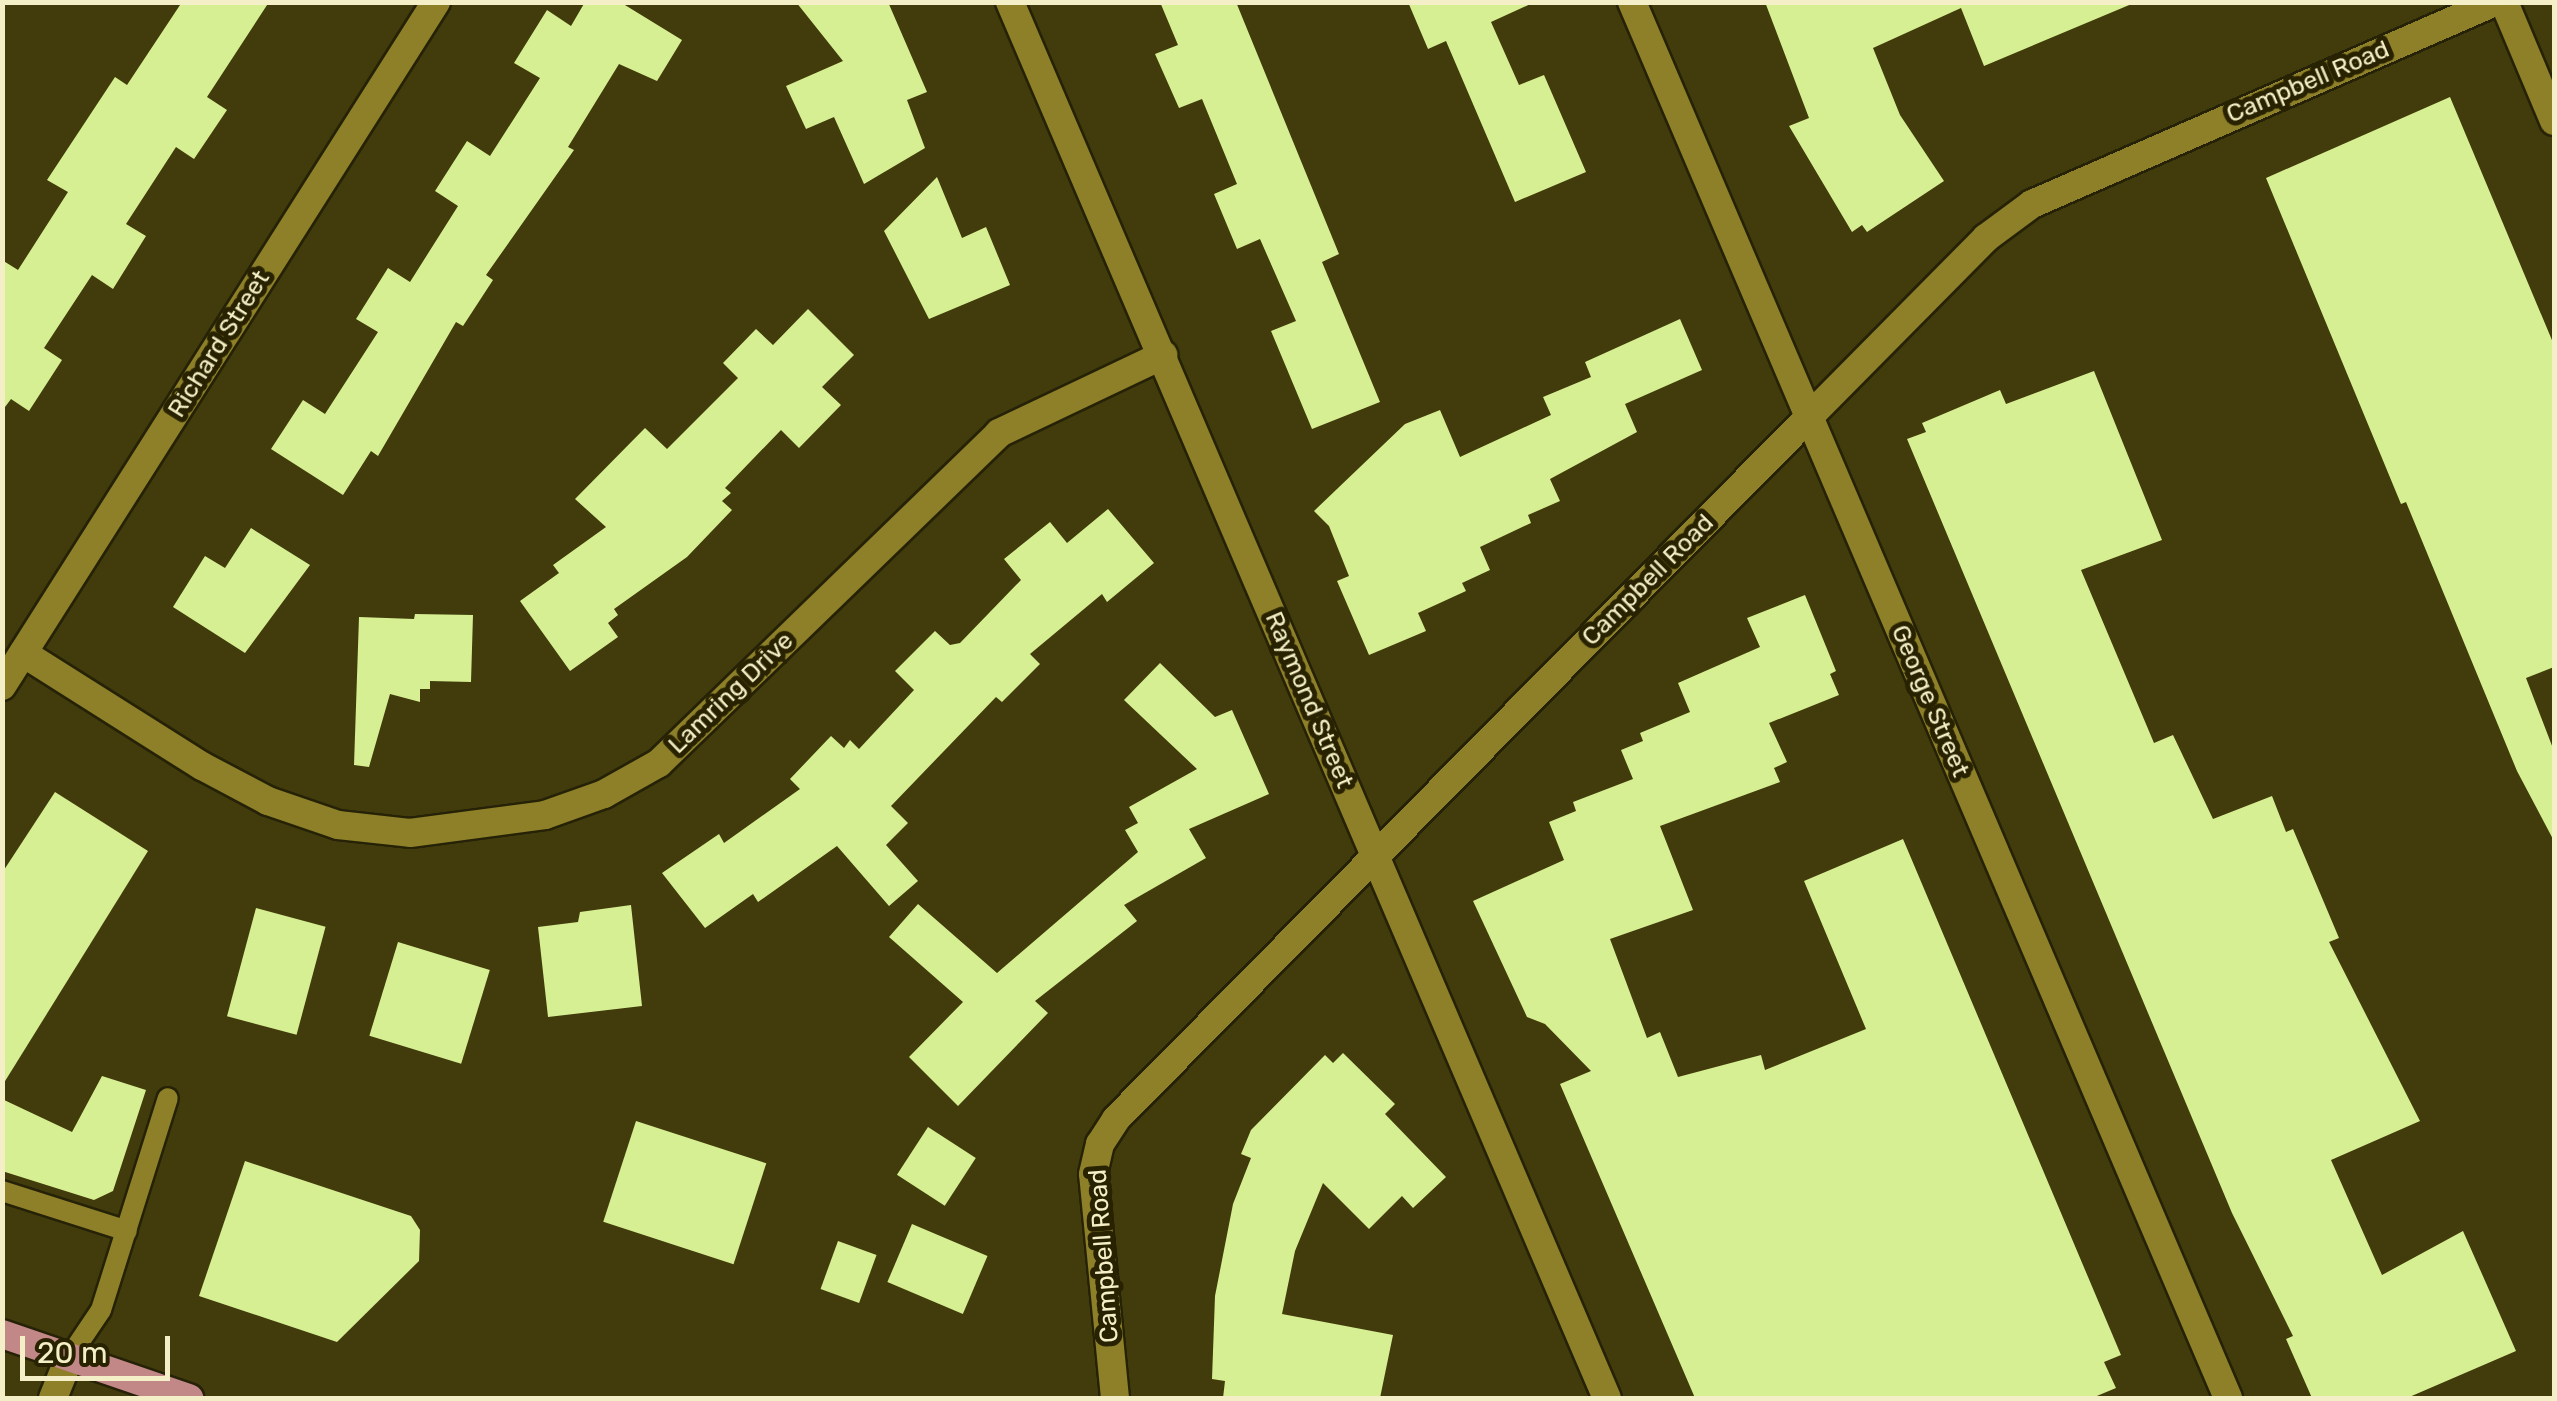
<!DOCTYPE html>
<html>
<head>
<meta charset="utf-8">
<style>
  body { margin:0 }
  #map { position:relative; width:2557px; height:1401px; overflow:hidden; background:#423c0c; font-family:Rubik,sans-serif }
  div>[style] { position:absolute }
  .building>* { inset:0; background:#d7ef93; transform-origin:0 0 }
  .roads { filter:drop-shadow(2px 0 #262207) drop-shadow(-2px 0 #262207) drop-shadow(0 2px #262207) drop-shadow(0 -2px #262207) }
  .service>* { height:20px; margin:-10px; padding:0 10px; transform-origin:10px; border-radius:10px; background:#8d8028 }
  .minor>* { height:28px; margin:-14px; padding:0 14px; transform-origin:14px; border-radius:14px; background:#8d8028 }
  .primary>* { height:28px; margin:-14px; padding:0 14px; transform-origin:14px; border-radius:14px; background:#c28787 }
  span { translate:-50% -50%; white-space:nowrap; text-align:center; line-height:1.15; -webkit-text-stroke:10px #282200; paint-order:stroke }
  .street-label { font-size:25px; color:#f4efc6 }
  .frame { position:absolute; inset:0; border:5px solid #f4efc6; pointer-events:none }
  .scale { position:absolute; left:20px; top:1336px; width:150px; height:45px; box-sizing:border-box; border:5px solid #f4efc6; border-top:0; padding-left:12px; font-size:30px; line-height:35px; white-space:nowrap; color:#f4efc6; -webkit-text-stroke:8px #282200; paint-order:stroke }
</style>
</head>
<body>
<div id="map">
  <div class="building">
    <i style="clip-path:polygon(182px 2px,269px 2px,207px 97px,227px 110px,194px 159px,176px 147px,126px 224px,146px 236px,113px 289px,92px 275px,44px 348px,62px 360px,29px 411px,11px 399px,2px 411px,2px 260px,18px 270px,68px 192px,47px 180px,115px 77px,127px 85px)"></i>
    <i style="clip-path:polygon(585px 2px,620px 2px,682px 40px,657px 81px,619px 64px,568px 147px,574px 150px,486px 275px,493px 280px,463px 326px,456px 322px,378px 456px,371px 451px,343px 495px,271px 449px,303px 400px,325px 414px,378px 332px,356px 319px,388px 268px,410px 282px,458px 206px,435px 191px,467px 141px,490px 156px,540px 78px,514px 63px,547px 10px,571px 26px)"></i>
    <i style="clip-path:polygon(796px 2px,888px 2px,927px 92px,907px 100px,925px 148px,864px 184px,834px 117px,806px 129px,786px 86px,843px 61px)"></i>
    <i style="clip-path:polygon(1160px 2px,1236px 2px,1339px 254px,1322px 262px,1380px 402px,1312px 429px,1271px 331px,1296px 321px,1260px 239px,1237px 249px,1214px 194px,1237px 184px,1202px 99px,1179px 108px,1155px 54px,1178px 45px)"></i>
    <i style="clip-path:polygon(1408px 2px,1535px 2px,1491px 22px,1519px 85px,1544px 75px,1586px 172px,1515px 202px,1446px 41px,1428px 49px)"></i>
    <i style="clip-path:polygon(1765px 2px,2134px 2px,2134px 3px,1984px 66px,1961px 8px,1873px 48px,1900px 115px,1944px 181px,1867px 232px,1862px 225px,1852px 232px,1789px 126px,1809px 118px)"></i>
    <i style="clip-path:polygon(2450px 97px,2554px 345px,2554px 667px,2526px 678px,2554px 751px,2554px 841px,2517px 771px,2406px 502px,2401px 504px,2266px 178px)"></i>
    <i style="clip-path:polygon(937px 177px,962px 238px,986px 227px,1010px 285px,929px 319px,884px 231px)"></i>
    <i style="clip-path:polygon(808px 309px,854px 355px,822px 387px,841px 405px,799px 448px,781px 430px,725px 488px,731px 493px,722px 501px,732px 510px,687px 557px,614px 609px,618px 615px,608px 623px,618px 637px,570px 671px,520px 601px,559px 573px,553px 565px,606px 527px,575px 499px,645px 428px,667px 449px,738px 378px,723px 363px,756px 329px,773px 345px)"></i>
    <i style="clip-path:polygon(1680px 319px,1702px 370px,1625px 404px,1637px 432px,1550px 479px,1560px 501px,1528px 515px,1531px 523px,1480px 547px,1490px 570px,1462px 583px,1466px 591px,1418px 613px,1426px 631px,1369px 655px,1337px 581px,1349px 576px,1329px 526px,1314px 511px,1405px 424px,1440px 410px,1460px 457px,1551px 415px,1543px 397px,1591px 377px,1585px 362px)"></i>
    <i style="clip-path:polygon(2094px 371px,2162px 540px,2081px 570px,2154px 743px,2173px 735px,2213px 819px,2272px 796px,2286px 832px,2293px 829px,2339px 938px,2329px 942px,2420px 1121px,2331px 1160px,2382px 1275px,2463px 1231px,2516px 1351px,2407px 1398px,2312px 1398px,2286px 1339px,2293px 1336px,2232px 1213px,1907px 439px,1926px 432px,1922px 423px,2000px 390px,2006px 404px)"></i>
    <i style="clip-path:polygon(1108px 509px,1154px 563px,1107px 602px,1102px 594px,1030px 654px,1040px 664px,1002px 702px,996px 697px,891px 806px,908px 823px,886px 845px,918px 881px,889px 906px,837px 846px,758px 902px,753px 894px,705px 928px,662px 873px,719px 834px,724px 843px,800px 789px,790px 779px,831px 736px,844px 748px,850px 740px,859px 749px,914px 690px,895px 671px,935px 631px,950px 645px,960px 643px,1021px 580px,1004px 559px,1050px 522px,1067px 543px)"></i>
    <i style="clip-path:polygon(251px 528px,310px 565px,245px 653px,173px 607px,205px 556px,225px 568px)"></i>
    <i style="clip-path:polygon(1805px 595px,1836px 671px,1830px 674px,1839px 695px,1769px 723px,1787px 762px,1774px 768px,1780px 782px,1660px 826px,1693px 910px,1610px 939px,1647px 1038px,1660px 1032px,1678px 1077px,1761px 1055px,1765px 1070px,1866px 1029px,1804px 881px,1903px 839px,2121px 1355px,2104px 1362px,2116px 1388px,2092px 1398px,1695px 1398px,1560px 1084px,1591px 1071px,1545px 1024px,1527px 1017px,1473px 901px,1564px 860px,1549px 822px,1576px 811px,1573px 802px,1633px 779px,1621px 750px,1643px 741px,1640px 733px,1690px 712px,1678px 683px,1760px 647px,1747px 618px)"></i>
    <i style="clip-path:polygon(415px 614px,473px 615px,471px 682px,430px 681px,430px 689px,420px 689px,420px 702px,390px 694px,369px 767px,354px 765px,359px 617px,414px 619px)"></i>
    <i style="clip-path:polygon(1160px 663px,1215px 717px,1232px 710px,1269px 794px,1189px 829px,1206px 858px,1124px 905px,1137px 921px,1035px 1001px,1048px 1013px,958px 1106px,909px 1057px,963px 1002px,889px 937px,918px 904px,997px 973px,1138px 852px,1125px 830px,1138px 823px,1129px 807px,1197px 769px,1124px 700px)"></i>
    <i style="clip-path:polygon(55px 792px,148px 851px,2px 1086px,2px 873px)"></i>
    <i style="clip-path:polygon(631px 905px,642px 1006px,548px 1017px,538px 927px,578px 922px,580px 912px)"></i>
    <i style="left:256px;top:908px;width:72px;height:112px;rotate:15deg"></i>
    <i style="left:398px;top:942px;width:96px;height:98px;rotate:17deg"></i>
    <i style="clip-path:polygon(1343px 1053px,1395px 1104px,1385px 1114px,1446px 1177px,1413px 1208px,1402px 1196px,1369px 1229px,1323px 1183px,1295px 1251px,1282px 1314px,1393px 1335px,1380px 1398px,1223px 1398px,1225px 1381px,1212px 1379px,1215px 1296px,1233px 1204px,1251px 1158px,1241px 1154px,1251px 1130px,1325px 1055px,1333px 1063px)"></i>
    <i style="clip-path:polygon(102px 1076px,146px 1090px,113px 1191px,94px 1200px,2px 1171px,2px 1099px,72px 1132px)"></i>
    <i style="left:636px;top:1121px;width:137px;height:106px;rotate:18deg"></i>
    <i style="left:928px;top:1127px;width:57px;height:57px;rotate:33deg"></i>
    <i style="clip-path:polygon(245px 1161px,411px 1216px,420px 1230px,419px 1261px,337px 1342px,199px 1296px)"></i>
    <i style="left:912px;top:1224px;width:82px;height:63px;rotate:23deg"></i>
    <i style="left:838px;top:1241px;width:41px;height:51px;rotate:20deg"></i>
  </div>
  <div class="roads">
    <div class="service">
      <i style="left:2px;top:1191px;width:131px;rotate:17.7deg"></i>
      <i style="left:70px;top:1356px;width:55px;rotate:-56deg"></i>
      <i style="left:101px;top:1310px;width:222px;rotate:-72.5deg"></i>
    </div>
    <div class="minor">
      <i style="left:1010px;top:2px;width:1518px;rotate:66.85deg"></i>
      <i style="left:1632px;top:2px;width:1518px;rotate:66.88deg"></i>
      <i style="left:2504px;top:2px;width:129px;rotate:67.2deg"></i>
      <i style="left:23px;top:653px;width:212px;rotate:32.3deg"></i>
      <i style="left:202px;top:766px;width:75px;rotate:27.9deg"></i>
      <i style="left:268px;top:801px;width:74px;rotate:18.9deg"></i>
      <i style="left:338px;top:825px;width:72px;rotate:6.3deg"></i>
      <i style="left:410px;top:833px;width:136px;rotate:-7.6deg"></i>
      <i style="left:545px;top:815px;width:63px;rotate:-19.6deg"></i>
      <i style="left:604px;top:794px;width:63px;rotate:-29.4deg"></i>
      <i style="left:659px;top:763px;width:474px;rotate:-44.1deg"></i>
      <i style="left:999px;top:433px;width:182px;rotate:-25.4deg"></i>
      <i style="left:2px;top:686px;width:810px;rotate:-57.6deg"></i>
      <i style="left:53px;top:1398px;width:45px;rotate:-68deg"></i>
      <i style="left:1115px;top:1398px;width:225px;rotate:-95.6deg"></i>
      <i style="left:1093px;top:1174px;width:31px;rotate:-77deg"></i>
      <i style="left:1100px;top:1144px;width:30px;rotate:-57deg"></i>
      <i style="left:1116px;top:1119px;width:986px;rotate:-45.37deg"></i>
      <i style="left:1809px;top:417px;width:252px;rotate:-45.3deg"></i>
      <i style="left:1986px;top:238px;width:57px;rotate:-36.5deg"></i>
      <i style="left:2032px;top:204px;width:505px;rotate:-23.57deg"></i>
    </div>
    <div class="primary">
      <i style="left:2px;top:1334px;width:198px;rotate:18.9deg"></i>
    </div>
  </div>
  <div class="street-label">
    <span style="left:2308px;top:82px;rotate:-23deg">Campbell Road</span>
    <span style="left:219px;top:344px;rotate:-58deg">Richard Street</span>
    <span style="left:1648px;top:580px;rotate:-45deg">Campbell Road</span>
    <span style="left:731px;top:693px;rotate:-44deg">Lamring Drive</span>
    <span style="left:1309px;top:700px;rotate:67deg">Raymond Street</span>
    <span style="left:1930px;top:701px;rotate:67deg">George Street</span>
    <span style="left:1104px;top:1256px;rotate:-94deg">Campbell Road</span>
  </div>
  <div class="frame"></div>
  <div class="scale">20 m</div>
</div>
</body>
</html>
